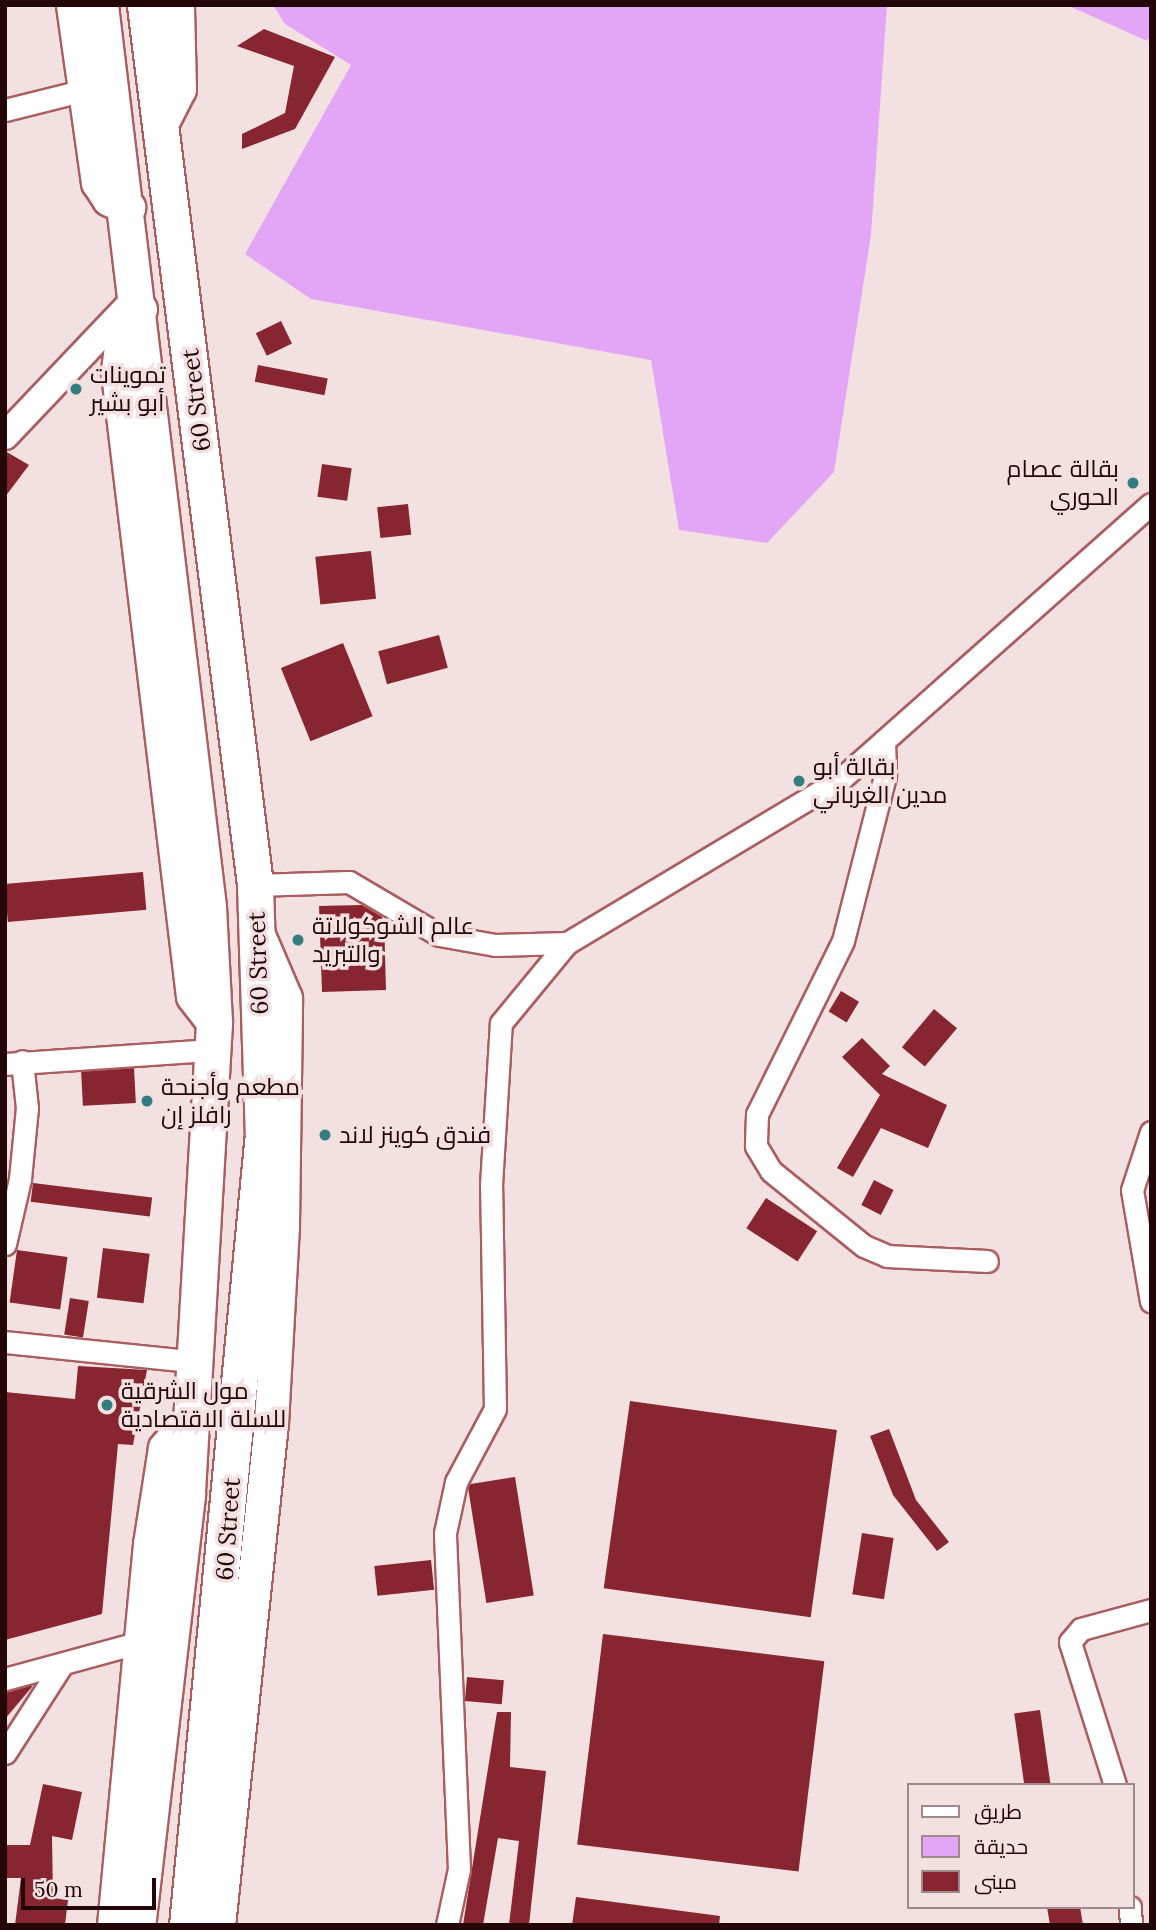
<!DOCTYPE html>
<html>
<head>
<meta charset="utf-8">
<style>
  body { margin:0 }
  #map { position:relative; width:1156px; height:1930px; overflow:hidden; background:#f3e1e1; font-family:Lora,Cairo,serif }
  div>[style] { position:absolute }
  .green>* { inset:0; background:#e3a5f5 }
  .building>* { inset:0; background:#872530; transform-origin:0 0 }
  .roads { filter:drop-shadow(2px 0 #aa5e60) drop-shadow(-2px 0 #aa5e60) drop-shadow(0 2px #aa5e60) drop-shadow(0 -2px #aa5e60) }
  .minor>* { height:21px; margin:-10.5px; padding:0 10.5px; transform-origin:10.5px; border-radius:10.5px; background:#fff }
  .tertiary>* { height:26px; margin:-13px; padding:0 13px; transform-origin:13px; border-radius:13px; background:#fff }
  .primary>* { height:33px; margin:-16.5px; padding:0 16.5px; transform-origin:16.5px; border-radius:16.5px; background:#fff }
  .trunk>* { height:35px; margin:-17.5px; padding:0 17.5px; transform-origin:17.5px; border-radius:17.5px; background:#fff }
  .dots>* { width:19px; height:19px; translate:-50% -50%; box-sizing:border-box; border:4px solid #f3e1e1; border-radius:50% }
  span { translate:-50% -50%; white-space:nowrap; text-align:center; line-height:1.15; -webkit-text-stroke:7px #f3e1e1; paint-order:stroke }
  .poi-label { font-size:24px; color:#230608 }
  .left { translate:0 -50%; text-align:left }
  .right { translate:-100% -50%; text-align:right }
  .street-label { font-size:24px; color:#230608 }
  .frame { position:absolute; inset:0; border:7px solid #230608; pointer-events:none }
  .legend { position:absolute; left:907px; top:1783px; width:228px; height:126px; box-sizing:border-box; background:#f3e1e1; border:2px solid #a0898a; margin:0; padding:9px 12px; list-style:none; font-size:21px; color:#230608 }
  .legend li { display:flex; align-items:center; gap:14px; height:35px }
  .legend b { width:35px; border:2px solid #a0898a }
  .scale { position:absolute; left:21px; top:1878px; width:135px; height:32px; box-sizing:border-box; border:4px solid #230608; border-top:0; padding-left:9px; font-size:21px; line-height:24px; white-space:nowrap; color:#230608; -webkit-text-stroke:5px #f3e1e1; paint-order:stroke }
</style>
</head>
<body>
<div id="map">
  <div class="green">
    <i style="clip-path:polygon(273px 5px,887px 5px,871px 235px,834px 472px,767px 543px,679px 530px,651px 360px,311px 299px,245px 254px,351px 65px,285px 24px)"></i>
    <i style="clip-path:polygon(1067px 5px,1151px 5px,1151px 34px,1147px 41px)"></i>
  </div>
  <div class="building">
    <i style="clip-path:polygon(264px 29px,335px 57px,295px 129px,242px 149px,242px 134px,285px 113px,294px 66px,237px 46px)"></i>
    <i style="left:281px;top:321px;width:25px;height:28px;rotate:64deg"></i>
    <i style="left:258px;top:365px;width:71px;height:17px;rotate:11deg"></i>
    <i style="clip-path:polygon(5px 451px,29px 465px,5px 497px)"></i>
    <i style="left:322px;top:464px;width:30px;height:33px;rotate:8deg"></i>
    <i style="left:408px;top:504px;width:31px;height:31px;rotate:84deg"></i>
    <i style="left:371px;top:551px;width:48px;height:56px;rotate:84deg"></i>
    <i style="left:439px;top:635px;width:34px;height:63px;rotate:75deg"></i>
    <i style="left:343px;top:643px;width:79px;height:67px;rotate:68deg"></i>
    <i style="left:143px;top:872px;width:38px;height:139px;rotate:85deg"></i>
    <i style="clip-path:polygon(362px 905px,384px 918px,386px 990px,322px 992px,319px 906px)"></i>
    <i style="left:841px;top:991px;width:21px;height:24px;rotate:31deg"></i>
    <i style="left:934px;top:1009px;width:30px;height:50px;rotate:40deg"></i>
    <i style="clip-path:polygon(862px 1038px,890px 1066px,882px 1074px,947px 1105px,928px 1148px,881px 1128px,853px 1177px,837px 1168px,880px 1095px,842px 1057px)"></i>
    <i style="left:134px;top:1068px;width:35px;height:53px;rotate:87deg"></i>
    <i style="left:874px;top:1180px;width:22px;height:28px;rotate:27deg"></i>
    <i style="left:33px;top:1183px;width:120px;height:19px;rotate:7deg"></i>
    <i style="left:766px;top:1198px;width:61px;height:36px;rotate:33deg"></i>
    <i style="left:103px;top:1248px;width:47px;height:50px;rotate:7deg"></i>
    <i style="left:17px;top:1250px;width:51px;height:53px;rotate:8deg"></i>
    <i style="left:70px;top:1298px;width:19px;height:37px;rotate:9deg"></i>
    <i style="clip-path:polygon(78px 1366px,147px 1370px,133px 1445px,118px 1444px,102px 1614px,5px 1640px,5px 1392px,75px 1399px)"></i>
    <i style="left:630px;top:1401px;width:209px;height:189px;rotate:8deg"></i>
    <i style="clip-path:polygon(889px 1429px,916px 1500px,949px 1542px,937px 1551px,893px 1495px,870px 1436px)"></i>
    <i style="left:515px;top:1477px;width:120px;height:48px;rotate:81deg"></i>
    <i style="left:862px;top:1533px;width:32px;height:62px;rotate:9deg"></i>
    <i style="left:431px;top:1560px;width:30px;height:57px;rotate:84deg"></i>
    <i style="left:603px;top:1634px;width:223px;height:212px;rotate:7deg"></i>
    <i style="left:467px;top:1677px;width:37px;height:24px;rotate:5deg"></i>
    <i style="clip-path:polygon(33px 1685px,31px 1688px,5px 1719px,5px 1693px)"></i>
    <i style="left:1040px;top:1710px;width:76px;height:26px;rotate:82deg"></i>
    <i style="clip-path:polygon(497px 1712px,511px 1712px,510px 1767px,546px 1771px,529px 1925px,509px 1925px,519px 1841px,498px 1838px,483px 1925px,463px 1925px)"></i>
    <i style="clip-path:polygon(43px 1784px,82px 1792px,72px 1840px,52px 1836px,53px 1898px,68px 1900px,65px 1925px,15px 1925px,21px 1878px,5px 1878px,5px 1845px,30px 1845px)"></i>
    <i style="clip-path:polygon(576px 1897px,720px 1916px,719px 1925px,572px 1925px)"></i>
    <i style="clip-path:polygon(1047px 1907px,1080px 1907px,1083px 1925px,1050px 1925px)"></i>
  </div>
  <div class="roads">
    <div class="minor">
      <i style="left:5px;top:110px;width:82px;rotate:-14deg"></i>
      <i style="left:884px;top:742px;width:34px;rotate:88deg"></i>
      <i style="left:885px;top:776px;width:170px;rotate:104.3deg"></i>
      <i style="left:843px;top:941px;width:193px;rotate:116.4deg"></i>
      <i style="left:757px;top:1114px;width:32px;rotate:92deg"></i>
      <i style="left:756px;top:1146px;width:29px;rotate:59deg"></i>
      <i style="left:771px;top:1171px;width:119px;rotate:38.9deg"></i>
      <i style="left:864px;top:1246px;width:25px;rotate:23deg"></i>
      <i style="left:887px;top:1256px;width:100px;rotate:2.9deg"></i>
      <i style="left:255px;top:885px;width:94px;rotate:-1.8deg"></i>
      <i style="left:349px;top:882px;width:104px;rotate:30.5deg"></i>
      <i style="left:439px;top:935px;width:57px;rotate:10.1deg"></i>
      <i style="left:495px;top:945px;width:72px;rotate:-1.6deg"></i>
      <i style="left:5px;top:1064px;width:208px;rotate:-3.9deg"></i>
      <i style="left:1151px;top:1132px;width:61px;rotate:108.1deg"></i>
      <i style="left:1132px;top:1190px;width:113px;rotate:80.3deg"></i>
      <i style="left:5px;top:1244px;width:67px;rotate:-77deg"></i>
      <i style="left:20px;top:1179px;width:71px;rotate:-84.4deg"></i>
      <i style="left:27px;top:1108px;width:47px;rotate:-96.1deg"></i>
      <i style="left:5px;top:1342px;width:193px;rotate:5.9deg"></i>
      <i style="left:5px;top:1679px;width:140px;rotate:-15.3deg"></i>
      <i style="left:5px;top:1753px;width:103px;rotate:-57.2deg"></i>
      <i style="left:1115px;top:1785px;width:150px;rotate:-107.5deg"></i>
      <i style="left:1070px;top:1642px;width:17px;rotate:-50deg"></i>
      <i style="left:1081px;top:1629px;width:73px;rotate:-15.2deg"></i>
      <i style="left:1130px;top:1907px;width:18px;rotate:87deg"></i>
      <i style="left:447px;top:1925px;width:57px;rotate:-77.9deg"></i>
      <i style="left:459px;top:1869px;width:336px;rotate:-92.4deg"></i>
      <i style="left:445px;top:1533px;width:52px;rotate:-77.8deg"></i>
      <i style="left:456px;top:1482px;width:83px;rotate:-61.9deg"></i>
      <i style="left:495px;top:1409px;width:224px;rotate:-91deg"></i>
      <i style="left:491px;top:1185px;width:162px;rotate:-86.5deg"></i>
      <i style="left:501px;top:1023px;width:104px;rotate:-50.5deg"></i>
      <i style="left:567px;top:943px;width:319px;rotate:-30.9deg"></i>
      <i style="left:841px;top:779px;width:414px;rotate:-41.6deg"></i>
    </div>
    <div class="tertiary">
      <i style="left:5px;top:436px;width:187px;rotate:-46.5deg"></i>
    </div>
    <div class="primary">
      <i style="left:73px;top:5px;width:179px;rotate:82deg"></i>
      <i style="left:98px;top:182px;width:20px;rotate:57deg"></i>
      <i style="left:109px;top:199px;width:21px;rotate:23deg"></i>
      <i style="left:162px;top:122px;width:37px;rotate:-63deg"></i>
      <i style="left:179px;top:89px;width:84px;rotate:-91.4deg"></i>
      <i style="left:140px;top:309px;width:34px;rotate:122deg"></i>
      <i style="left:122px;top:338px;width:35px;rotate:97deg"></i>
      <i style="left:118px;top:373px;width:627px;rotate:83.14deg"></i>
      <i style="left:193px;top:996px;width:34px;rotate:52deg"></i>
      <i style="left:114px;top:1925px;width:383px;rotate:-84.6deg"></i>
      <i style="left:150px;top:1544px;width:97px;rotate:-81.1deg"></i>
      <i style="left:165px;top:1448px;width:43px;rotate:-48.8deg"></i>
      <i style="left:218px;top:1925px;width:505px;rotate:-83.97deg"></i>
      <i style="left:271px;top:1423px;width:199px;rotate:-86.8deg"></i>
      <i style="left:282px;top:1224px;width:226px;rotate:-89.2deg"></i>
      <i style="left:285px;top:998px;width:69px;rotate:-113.2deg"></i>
    </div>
    <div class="trunk">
      <i style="left:100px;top:5px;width:908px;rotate:83.17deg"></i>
      <i style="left:208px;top:907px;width:116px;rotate:87deg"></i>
      <i style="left:214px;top:1023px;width:473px;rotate:93.3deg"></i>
      <i style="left:187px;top:1495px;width:433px;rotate:96.6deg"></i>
      <i style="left:145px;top:5px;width:887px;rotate:82.87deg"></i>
      <i style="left:255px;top:885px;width:248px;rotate:88.2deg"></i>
      <i style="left:263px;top:1133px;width:796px;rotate:95.48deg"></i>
    </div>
  </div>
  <div class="dots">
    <i style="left:76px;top:389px;background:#337c7f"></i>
    <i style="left:1133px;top:483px;background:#337c7f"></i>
    <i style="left:799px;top:781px;background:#337c7f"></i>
    <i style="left:298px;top:940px;background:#337c7f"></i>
    <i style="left:147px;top:1101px;background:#337c7f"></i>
    <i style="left:325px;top:1135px;background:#337c7f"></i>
    <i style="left:107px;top:1405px;background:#337c7f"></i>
  </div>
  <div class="poi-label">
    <span class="left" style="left:90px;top:389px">تموينات<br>أبو بشير</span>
    <span class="right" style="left:1119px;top:483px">بقالة عصام<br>الحوري</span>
    <span class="left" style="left:813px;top:781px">بقالة أبو<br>مدين الغرباني</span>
    <span class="left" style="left:312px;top:940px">عالم الشوكولاتة<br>والتبريد</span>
    <span class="left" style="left:161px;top:1101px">مطعم وأجنحة<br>رافلز إن</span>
    <span class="left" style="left:339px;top:1135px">فندق كوينز لاند</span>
    <span class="left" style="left:121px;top:1405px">مول الشرقية<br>للسلة الاقتصادية</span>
  </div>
  <div class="street-label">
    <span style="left:196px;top:400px;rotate:-97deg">60 Street</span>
    <span style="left:258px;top:963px;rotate:-92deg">60 Street</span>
    <span style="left:228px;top:1529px;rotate:-86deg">60 Street</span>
  </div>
  <div class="frame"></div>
  <ul class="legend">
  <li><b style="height:9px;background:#fff"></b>طريق</li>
  <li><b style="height:19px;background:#e3a5f5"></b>حديقة</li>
  <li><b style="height:19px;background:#872530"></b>مبنى</li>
  </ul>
  <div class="scale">50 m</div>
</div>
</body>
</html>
